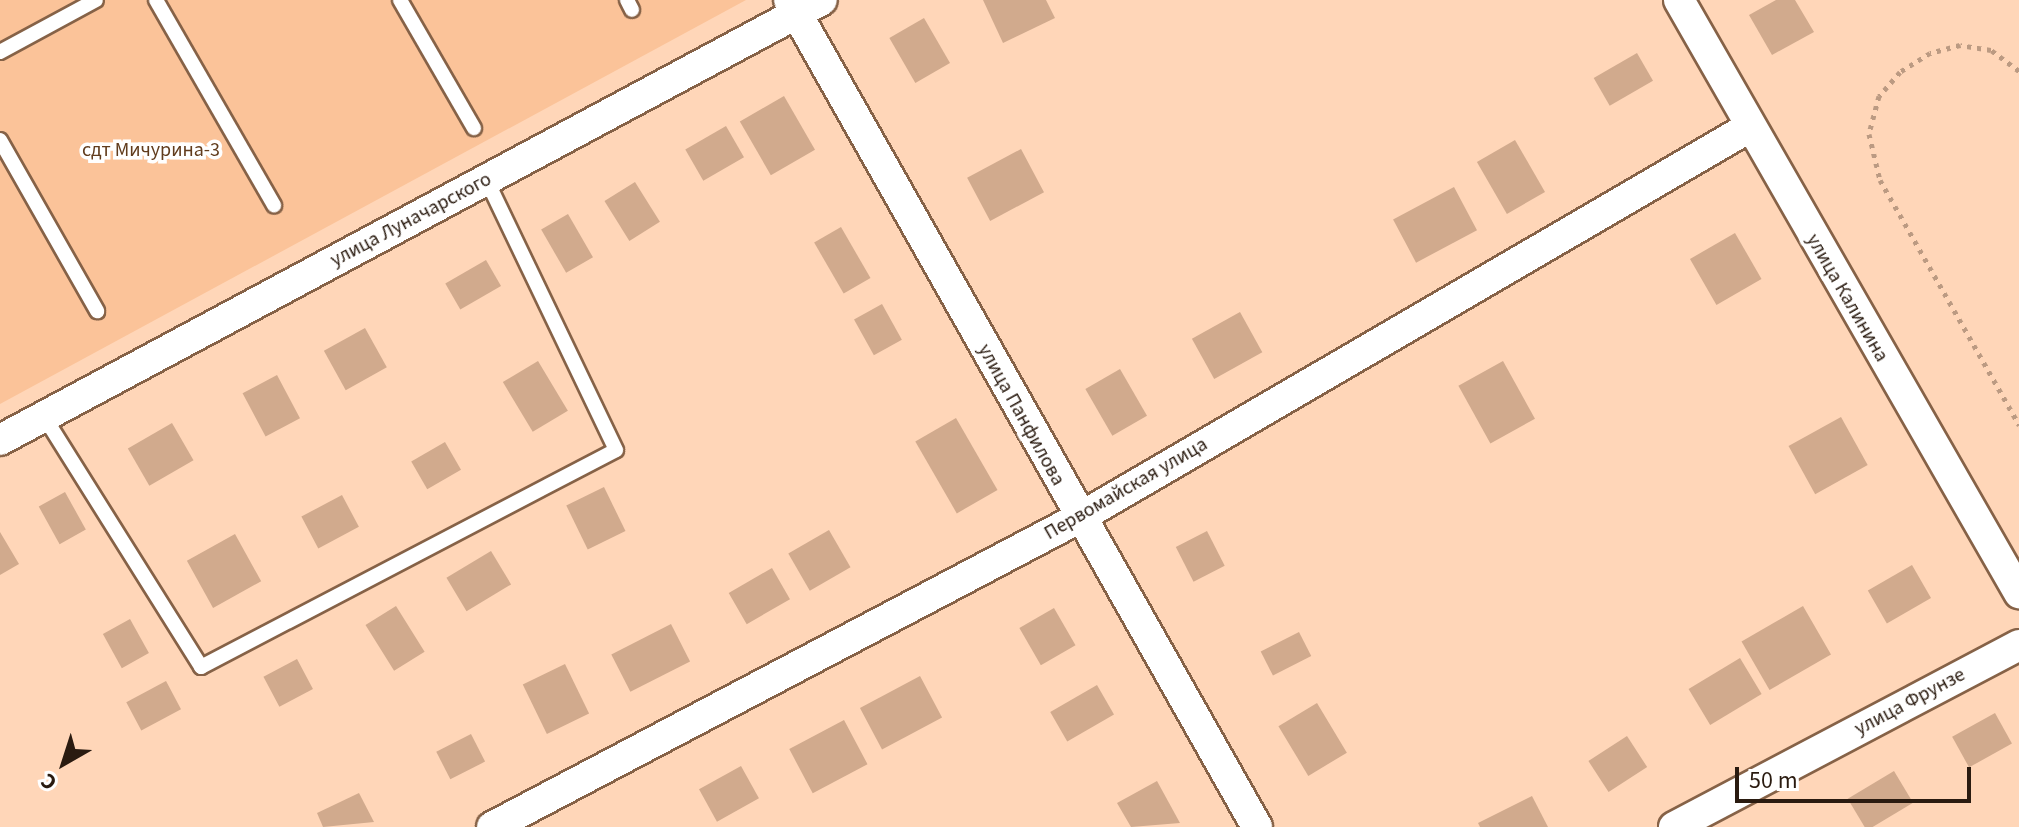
<!DOCTYPE html>
<html>
<head>
<meta charset="utf-8">
<style>
  body { margin:0 }
  #map { position:relative; width:2019px; height:827px; overflow:hidden; background:#ffd6b8; font-family:"Source Sans 3",sans-serif }
  div>[style] { position:absolute }
  .green>* { inset:0; background:#fbc399 }
  .building>* { inset:0; background:#d1aa8d; transform-origin:0 0 }
  .path>* { height:5px; margin-top:-2.5px; transform-origin:0; background:repeating-linear-gradient(90deg,#bb9a82 0 4px,transparent 0 10px) }
  .roads { filter:drop-shadow(2px 0 #866247) drop-shadow(-2px 0 #866247) drop-shadow(0 2px #866247) drop-shadow(0 -2px #866247) }
  .lane>* { height:14px; margin:-7px; padding:0 7px; transform-origin:7px; border-radius:7px; background:#fff }
  .street>* { height:30px; margin:-15px; padding:0 15px; transform-origin:15px; border-radius:15px; background:#fff }
  span { translate:-50% -50%; white-space:nowrap; text-align:center; line-height:1.15; -webkit-text-stroke:7px #fff; paint-order:stroke }
  .park-label { font-size:20px; color:#613c1d }
  .street-label { font-size:20px; color:#2a1b10 }
  .north { position:absolute; left:24px; top:723px; width:80px; height:80px; -webkit-text-stroke:6px #fff; paint-order:stroke; rotate:219deg; font-size:22px; font-weight:700; line-height:32px; text-align:center; color:#2a1b10 }
  .north::after { content:''; display:block; margin:auto; width:28px; height:36px; background:#2a1b10; clip-path:polygon(50% 0,100% 100%,50% 72%,0 100%) }
  .scale { position:absolute; left:1735px; top:767px; width:236px; height:36px; box-sizing:border-box; border:4px solid #2a1b10; border-top:0; padding-left:10px; font-size:24px; line-height:28px; white-space:nowrap; color:#2a1b10; -webkit-text-stroke:6px #fff; paint-order:stroke }
</style>
</head>
<body>
<div id="map">
  <div class="green">
    <i style="clip-path:polygon(0 0,746px 0,0 404px)"></i>
  </div>
  <div class="building">
    <i style="clip-path:polygon(983px 0,1046px 0,1055px 18px,1003px 43px)"></i>
    <i style="clip-path:polygon(1776px 0,1795px 0,1814px 32px,1772px 55px,1749px 15px)"></i>
    <i style="left:924px;top:18px;width:52px;height:40px;rotate:60deg"></i>
    <i style="left:1637px;top:53px;width:32px;height:50px;rotate:60deg"></i>
    <i style="left:784px;top:96px;width:62px;height:51px;rotate:60deg"></i>
    <i style="left:726px;top:126px;width:36px;height:47px;rotate:60deg"></i>
    <i style="left:1515px;top:140px;width:60px;height:44px;rotate:60deg"></i>
    <i style="left:1021px;top:149px;width:49px;height:61px;rotate:62deg"></i>
    <i style="left:635px;top:182px;width:47px;height:36px;rotate:58deg"></i>
    <i style="left:1454px;top:187px;width:49px;height:69px;rotate:62deg"></i>
    <i style="left:568px;top:214px;width:50px;height:31px;rotate:60deg"></i>
    <i style="left:841px;top:227px;width:59px;height:31px;rotate:60deg"></i>
    <i style="left:1735px;top:233px;width:53px;height:52px;rotate:60deg"></i>
    <i style="left:486px;top:260px;width:30px;height:47px;rotate:60deg"></i>
    <i style="left:882px;top:304px;width:41px;height:32px;rotate:61deg"></i>
    <i style="left:1240px;top:312px;width:46px;height:55px;rotate:61deg"></i>
    <i style="left:365px;top:328px;width:45px;height:47px;rotate:61deg"></i>
    <i style="left:538px;top:361px;width:58px;height:41px;rotate:59deg"></i>
    <i style="left:1503px;top:361px;width:66px;height:51px;rotate:61deg"></i>
    <i style="left:1120px;top:369px;width:54px;height:40px;rotate:60deg"></i>
    <i style="left:277px;top:375px;width:49px;height:39px;rotate:62deg"></i>
    <i style="left:1841px;top:417px;width:55px;height:60px;rotate:61deg"></i>
    <i style="left:956px;top:418px;width:83px;height:47px;rotate:60deg"></i>
    <i style="left:172px;top:423px;width:43px;height:51px;rotate:60deg"></i>
    <i style="left:445px;top:442px;width:32px;height:39px;rotate:60deg"></i>
    <i style="left:604px;top:487px;width:49px;height:42px;rotate:64deg"></i>
    <i style="left:65px;top:492px;width:43px;height:30px;rotate:61deg"></i>
    <i style="left:342px;top:495px;width:36px;height:46px;rotate:62deg"></i>
    <i style="left:829px;top:530px;width:43px;height:47px;rotate:60deg"></i>
    <i style="left:1207px;top:531px;width:39px;height:35px;rotate:63deg"></i>
    <i style="clip-path:polygon(0 532px,19px 564px,0 575px)"></i>
    <i style="left:235px;top:534px;width:54px;height:55px;rotate:61deg"></i>
    <i style="left:491px;top:551px;width:39px;height:52px;rotate:59deg"></i>
    <i style="left:1912px;top:565px;width:38px;height:51px;rotate:60deg"></i>
    <i style="left:772px;top:568px;width:36px;height:50px;rotate:60deg"></i>
    <i style="left:396px;top:606px;width:54px;height:36px;rotate:58deg"></i>
    <i style="left:1803px;top:606px;width:56px;height:71px;rotate:60deg"></i>
    <i style="left:1054px;top:608px;width:43px;height:40px;rotate:60deg"></i>
    <i style="left:130px;top:619px;width:39px;height:31px;rotate:61deg"></i>
    <i style="left:671px;top:624px;width:42px;height:67px;rotate:63deg"></i>
    <i style="left:1299px;top:632px;width:27px;height:43px;rotate:63deg"></i>
    <i style="left:1740px;top:658px;width:42px;height:60px;rotate:59deg"></i>
    <i style="left:297px;top:659px;width:34px;height:38px;rotate:62deg"></i>
    <i style="left:565px;top:664px;width:55px;height:47px;rotate:64deg"></i>
    <i style="left:920px;top:676px;width:47px;height:68px;rotate:62deg"></i>
    <i style="left:166px;top:681px;width:32px;height:45px;rotate:62deg"></i>
    <i style="left:1097px;top:685px;width:34px;height:54px;rotate:60deg"></i>
    <i style="left:1317px;top:703px;width:58px;height:45px;rotate:59deg"></i>
    <i style="left:1995px;top:713px;width:35px;height:49px;rotate:61deg"></i>
    <i style="left:844px;top:720px;width:50px;height:62px;rotate:62deg"></i>
    <i style="left:471px;top:734px;width:31px;height:39px;rotate:63deg"></i>
    <i style="left:1627px;top:736px;width:37px;height:46px;rotate:57deg"></i>
    <i style="left:741px;top:766px;width:37px;height:48px;rotate:61deg"></i>
    <i style="left:1894px;top:771px;width:37px;height:54px;rotate:59deg"></i>
    <i style="clip-path:polygon(1157px 781px,1180px 823px,1131px 827px,1117px 803px)"></i>
    <i style="clip-path:polygon(359px 793px,374px 822px,323px 827px,317px 813px)"></i>
    <i style="clip-path:polygon(1532px 796px,1548px 827px,1480px 827px,1478px 823px)"></i>
  </div>
  <div class="path">
    <i style="left:2019px;top:71px;width:35px;rotate:-143deg"></i>
    <i style="left:1991px;top:50px;width:31px;rotate:-171deg"></i>
    <i style="left:1960px;top:45px;width:31px;rotate:165deg"></i>
    <i style="left:1930px;top:53px;width:36px;rotate:148deg"></i>
    <i style="left:1900px;top:72px;width:32px;rotate:131deg"></i>
    <i style="left:1879px;top:96px;width:39px;rotate:105deg"></i>
    <i style="left:1869px;top:134px;width:47px;rotate:76.6deg"></i>
    <i style="left:1880px;top:180px;width:282px;rotate:60.4deg"></i>
  </div>
  <div class="roads">
    <div class="lane">
      <i style="left:156px;top:0;width:237px;rotate:60.1deg"></i>
      <i style="left:400px;top:0;width:148px;rotate:60deg"></i>
      <i style="left:627px;top:0;width:11px;rotate:63deg"></i>
      <i style="left:0;top:52px;width:109px;rotate:-28.4deg"></i>
      <i style="left:0;top:140px;width:197px;rotate:60.4deg"></i>
      <i style="left:45px;top:418px;width:294px;rotate:57.9deg"></i>
      <i style="left:201px;top:667px;width:468px;rotate:-27.6deg"></i>
      <i style="left:616px;top:450px;width:301px;rotate:-115.6deg"></i>
    </div>
    <div class="street">
      <i style="left:789px;top:0;width:950px;rotate:60.49deg"></i>
      <i style="left:1679px;top:0;width:684px;rotate:60.17deg"></i>
      <i style="left:0;top:440px;width:932px;rotate:-28.16deg"></i>
      <i style="left:492px;top:827px;width:663px;rotate:-27.76deg"></i>
      <i style="left:1079px;top:518px;width:774px;rotate:-30.24deg"></i>
      <i style="left:1674px;top:827px;width:390px;rotate:-27.8deg"></i>
    </div>
  </div>
  <div class="park-label">
    <span style="left:151px;top:150px">сдт Мичурина-3</span>
  </div>
  <div class="street-label">
    <span style="left:411px;top:220px;rotate:-28deg">улица Луначарского</span>
    <span style="left:1847px;top:298px;rotate:60deg">улица Калинина</span>
    <span style="left:1021px;top:415px;rotate:61deg">улица Панфилова</span>
    <span style="left:1126px;top:489px;rotate:-30deg">Первомайская улица</span>
    <span style="left:1910px;top:702px;rotate:-28deg">улица Фрунзе</span>
  </div>
  <div class="north">С</div>
  <div class="scale">50 m</div>
</div>
</body>
</html>
